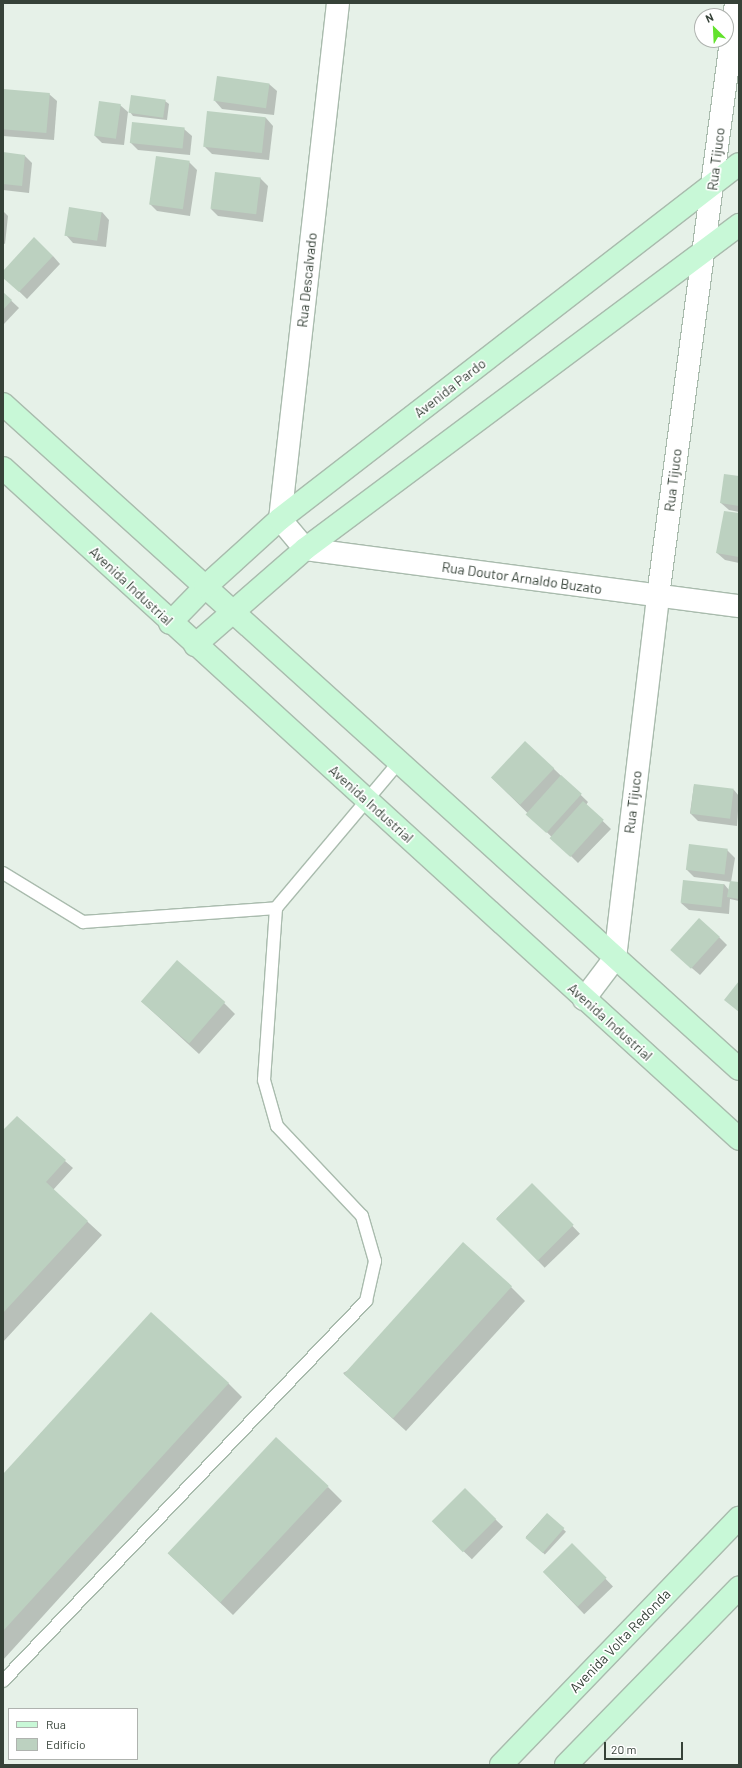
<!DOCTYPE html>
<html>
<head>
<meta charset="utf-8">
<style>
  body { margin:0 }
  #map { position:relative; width:742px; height:1768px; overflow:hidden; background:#e6f1e8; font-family:Barlow,sans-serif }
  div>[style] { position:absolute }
  .shadow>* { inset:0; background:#0003; transform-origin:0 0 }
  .building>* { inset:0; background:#bcd1c0; transform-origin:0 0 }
  .roads { filter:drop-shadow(1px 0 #a9bbad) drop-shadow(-1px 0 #a9bbad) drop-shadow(0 1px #a9bbad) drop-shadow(0 -1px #a9bbad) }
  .lane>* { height:12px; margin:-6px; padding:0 6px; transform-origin:6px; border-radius:6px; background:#fff }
  .street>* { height:22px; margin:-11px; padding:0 11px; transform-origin:11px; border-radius:11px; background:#fff }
  .secondary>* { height:22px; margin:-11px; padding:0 11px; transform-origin:11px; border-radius:11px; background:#c8f8d7 }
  span { translate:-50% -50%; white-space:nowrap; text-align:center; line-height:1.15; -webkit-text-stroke:3.5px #fff; paint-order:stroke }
  .street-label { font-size:14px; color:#364238 }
  .frame { position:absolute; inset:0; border:4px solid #364238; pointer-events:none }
  .legend { position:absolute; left:8px; top:1708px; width:130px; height:52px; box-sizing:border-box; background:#fff; border:1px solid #afb3af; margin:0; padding:5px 7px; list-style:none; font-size:12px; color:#364238 }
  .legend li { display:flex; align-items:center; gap:8px; height:20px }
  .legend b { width:20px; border:1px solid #afb3af }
  .north { position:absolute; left:694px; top:8px; width:40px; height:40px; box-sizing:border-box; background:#fff; border:1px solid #afb3af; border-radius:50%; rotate:336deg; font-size:11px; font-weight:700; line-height:16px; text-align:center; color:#364238 }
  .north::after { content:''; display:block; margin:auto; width:14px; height:18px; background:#62e22c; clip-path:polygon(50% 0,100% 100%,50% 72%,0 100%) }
  .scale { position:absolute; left:604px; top:1742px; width:79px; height:18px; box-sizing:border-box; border:2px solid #364238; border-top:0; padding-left:5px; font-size:12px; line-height:14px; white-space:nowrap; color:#364238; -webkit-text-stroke:3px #fff; paint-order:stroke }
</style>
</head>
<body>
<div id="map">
  <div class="shadow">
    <i style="clip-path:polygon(269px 84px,277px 91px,274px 115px,222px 109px,215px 101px)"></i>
    <i style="clip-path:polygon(3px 90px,49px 94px,57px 101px,54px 140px,3px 136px)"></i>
    <i style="clip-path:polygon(165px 101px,169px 104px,167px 120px,133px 116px,130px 112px)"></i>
    <i style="clip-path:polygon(120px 105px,128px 112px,124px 145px,102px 143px,95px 136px)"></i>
    <i style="clip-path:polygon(208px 112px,266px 118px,273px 126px,269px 160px,212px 154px,204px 146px)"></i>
    <i style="clip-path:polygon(184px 129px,192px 136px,190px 155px,138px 150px,131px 143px)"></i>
    <i style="clip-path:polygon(3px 153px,25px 156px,32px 163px,29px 193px,3px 190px)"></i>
    <i style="clip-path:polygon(189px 162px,197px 170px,190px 216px,157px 211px,150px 204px)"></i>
    <i style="clip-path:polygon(260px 178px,268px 186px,263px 222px,218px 216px,211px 209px)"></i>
    <i style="clip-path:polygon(3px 211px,8px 216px,5px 244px,3px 243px)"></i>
    <i style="clip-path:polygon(102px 212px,109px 220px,106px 247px,73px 243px,66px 235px)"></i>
    <i style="clip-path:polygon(53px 256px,60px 264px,27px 299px,3px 276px,3px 272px)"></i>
    <i style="clip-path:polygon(3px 293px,19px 308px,3px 325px)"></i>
    <i style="clip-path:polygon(739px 477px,739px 512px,729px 510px,721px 503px)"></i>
    <i style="clip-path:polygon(739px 514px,739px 563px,725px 560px,717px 553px)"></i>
    <i style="clip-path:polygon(553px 768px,588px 802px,586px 805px,611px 829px,578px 863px,492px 778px)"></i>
    <i style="clip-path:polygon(694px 785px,734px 790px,739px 796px,737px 826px,698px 821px,690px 813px)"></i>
    <i style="clip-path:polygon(727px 850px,735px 858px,731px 882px,739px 883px,739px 901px,730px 899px,729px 914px,689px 910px,681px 903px,724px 884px,729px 890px,731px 882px,694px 877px,686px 869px)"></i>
    <i style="clip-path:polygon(719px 937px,727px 945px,700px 975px,679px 957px)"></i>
    <i style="clip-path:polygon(141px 1001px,224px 1003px,235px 1014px,199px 1054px)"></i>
    <i style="clip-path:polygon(3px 1132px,65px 1161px,73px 1168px,53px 1190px,102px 1235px,3px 1342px)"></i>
    <i style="left:532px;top:1184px;width:69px;height:49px;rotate:46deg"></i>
    <i style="clip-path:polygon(511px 1287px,525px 1301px,406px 1431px,343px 1373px)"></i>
    <i style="clip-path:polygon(228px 1383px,242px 1397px,3px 1660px,3px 1476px)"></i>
    <i style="clip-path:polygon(328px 1487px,342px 1501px,233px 1615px,168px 1553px)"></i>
    <i style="left:465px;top:1490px;width:53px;height:45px;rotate:44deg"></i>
    <i style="left:547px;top:1514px;width:26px;height:31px;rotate:43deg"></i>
    <i style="left:572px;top:1544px;width:59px;height:40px;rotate:46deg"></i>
  </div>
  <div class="building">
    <i style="left:217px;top:76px;width:53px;height:25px;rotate:8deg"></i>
    <i style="left:3px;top:89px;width:47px;height:40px;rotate:5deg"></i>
    <i style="left:131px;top:95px;width:35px;height:18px;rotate:8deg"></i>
    <i style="left:99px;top:101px;width:22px;height:35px;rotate:8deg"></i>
    <i style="left:207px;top:111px;width:59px;height:36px;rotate:6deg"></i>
    <i style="left:132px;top:122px;width:53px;height:21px;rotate:6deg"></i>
    <i style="clip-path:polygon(3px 152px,25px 155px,22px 186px,3px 184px)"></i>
    <i style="left:156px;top:156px;width:34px;height:49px;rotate:8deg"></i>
    <i style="left:215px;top:172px;width:46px;height:37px;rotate:7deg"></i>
    <i style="left:69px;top:207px;width:33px;height:29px;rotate:9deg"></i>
    <i style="clip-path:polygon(34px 237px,53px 256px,19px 292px,3px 278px,3px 271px)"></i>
    <i style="clip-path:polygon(3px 292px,12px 300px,3px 310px)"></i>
    <i style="clip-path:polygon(724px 474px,739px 476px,739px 506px,720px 503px)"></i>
    <i style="clip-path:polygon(724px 511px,739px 513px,739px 557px,716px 553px)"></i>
    <i style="left:525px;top:741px;width:40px;height:50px;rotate:43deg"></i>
    <i style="left:561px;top:775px;width:28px;height:53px;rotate:42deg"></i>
    <i style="left:694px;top:784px;width:40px;height:30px;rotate:7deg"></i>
    <i style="left:583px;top:801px;width:28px;height:50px;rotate:42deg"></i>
    <i style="left:689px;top:844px;width:39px;height:26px;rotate:7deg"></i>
    <i style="left:683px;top:880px;width:41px;height:23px;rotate:6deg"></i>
    <i style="clip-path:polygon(730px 881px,739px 882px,739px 899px,727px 897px)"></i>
    <i style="left:699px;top:918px;width:28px;height:43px;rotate:42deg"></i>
    <i style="left:177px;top:960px;width:64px;height:55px;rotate:41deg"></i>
    <i style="clip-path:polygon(739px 981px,739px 1012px,724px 1000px)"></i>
    <i style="clip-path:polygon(17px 1116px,66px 1160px,46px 1182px,88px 1221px,3px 1313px,3px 1130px)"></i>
    <i style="left:532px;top:1183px;width:59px;height:51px;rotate:45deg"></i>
    <i style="left:463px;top:1242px;width:66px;height:178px;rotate:42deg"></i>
    <i style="clip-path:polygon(151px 1312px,229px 1383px,3px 1631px,3px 1474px)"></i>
    <i style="left:276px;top:1437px;width:72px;height:159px;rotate:43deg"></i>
    <i style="left:465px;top:1488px;width:44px;height:47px;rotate:45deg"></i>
    <i style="left:547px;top:1513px;width:23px;height:33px;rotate:41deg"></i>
    <i style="left:572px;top:1543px;width:49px;height:41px;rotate:45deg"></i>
  </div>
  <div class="roads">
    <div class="lane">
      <i style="left:3px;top:873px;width:94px;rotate:31.5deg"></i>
      <i style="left:83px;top:922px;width:194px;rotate:-4.1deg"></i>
      <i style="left:3px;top:1681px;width:526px;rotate:-46.31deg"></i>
      <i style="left:366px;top:1301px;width:41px;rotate:-77.3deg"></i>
      <i style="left:375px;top:1261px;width:47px;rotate:-106.1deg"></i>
      <i style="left:362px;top:1216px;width:124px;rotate:-133.4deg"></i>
      <i style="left:277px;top:1126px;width:48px;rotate:-105.8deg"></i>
      <i style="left:264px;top:1080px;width:172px;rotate:-86deg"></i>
      <i style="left:276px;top:908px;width:191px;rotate:-49.9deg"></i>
    </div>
    <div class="street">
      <i style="left:338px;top:3px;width:519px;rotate:96.41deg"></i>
      <i style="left:280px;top:519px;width:39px;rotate:50deg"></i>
      <i style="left:305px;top:549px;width:438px;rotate:7.5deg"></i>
      <i style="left:584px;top:999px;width:51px;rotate:-52.9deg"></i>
      <i style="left:615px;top:958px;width:365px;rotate:-83.2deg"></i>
      <i style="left:658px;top:596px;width:598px;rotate:-82.51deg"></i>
    </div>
    <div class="secondary">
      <i style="left:3px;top:404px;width:992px;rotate:42.1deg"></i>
      <i style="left:3px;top:468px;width:996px;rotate:42.35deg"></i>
      <i style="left:170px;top:623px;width:50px;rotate:-45.8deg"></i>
      <i style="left:205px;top:587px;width:101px;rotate:-42.2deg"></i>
      <i style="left:280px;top:519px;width:580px;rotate:-37.72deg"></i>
      <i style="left:195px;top:645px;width:146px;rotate:-41.1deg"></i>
      <i style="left:305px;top:549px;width:542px;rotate:-36.74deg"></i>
      <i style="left:501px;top:1765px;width:343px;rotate:-46.1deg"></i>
      <i style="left:566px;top:1765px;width:248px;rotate:-45.7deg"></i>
    </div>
  </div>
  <div class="street-label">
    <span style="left:716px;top:159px;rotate:-83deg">Rua Tijuco</span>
    <span style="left:307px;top:280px;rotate:-84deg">Rua Descalvado</span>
    <span style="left:450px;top:388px;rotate:-38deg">Avenida Pardo</span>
    <span style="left:673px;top:480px;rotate:-83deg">Rua Tijuco</span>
    <span style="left:522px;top:578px;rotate:8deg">Rua Doutor Arnaldo Buzato</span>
    <span style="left:131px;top:586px;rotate:43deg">Avenida Industrial</span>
    <span style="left:633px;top:802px;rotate:-83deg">Rua Tijuco</span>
    <span style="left:371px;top:804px;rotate:42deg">Avenida Industrial</span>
    <span style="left:610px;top:1022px;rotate:42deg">Avenida Industrial</span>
    <span style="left:620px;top:1641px;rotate:-46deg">Avenida Volta Redonda</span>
  </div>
  <div class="frame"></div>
  <ul class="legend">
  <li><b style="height:5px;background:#c8f8d7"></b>Rua</li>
  <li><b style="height:11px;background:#bcd1c0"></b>Edifício</li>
  </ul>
  <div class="north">N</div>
  <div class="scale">20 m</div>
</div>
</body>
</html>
